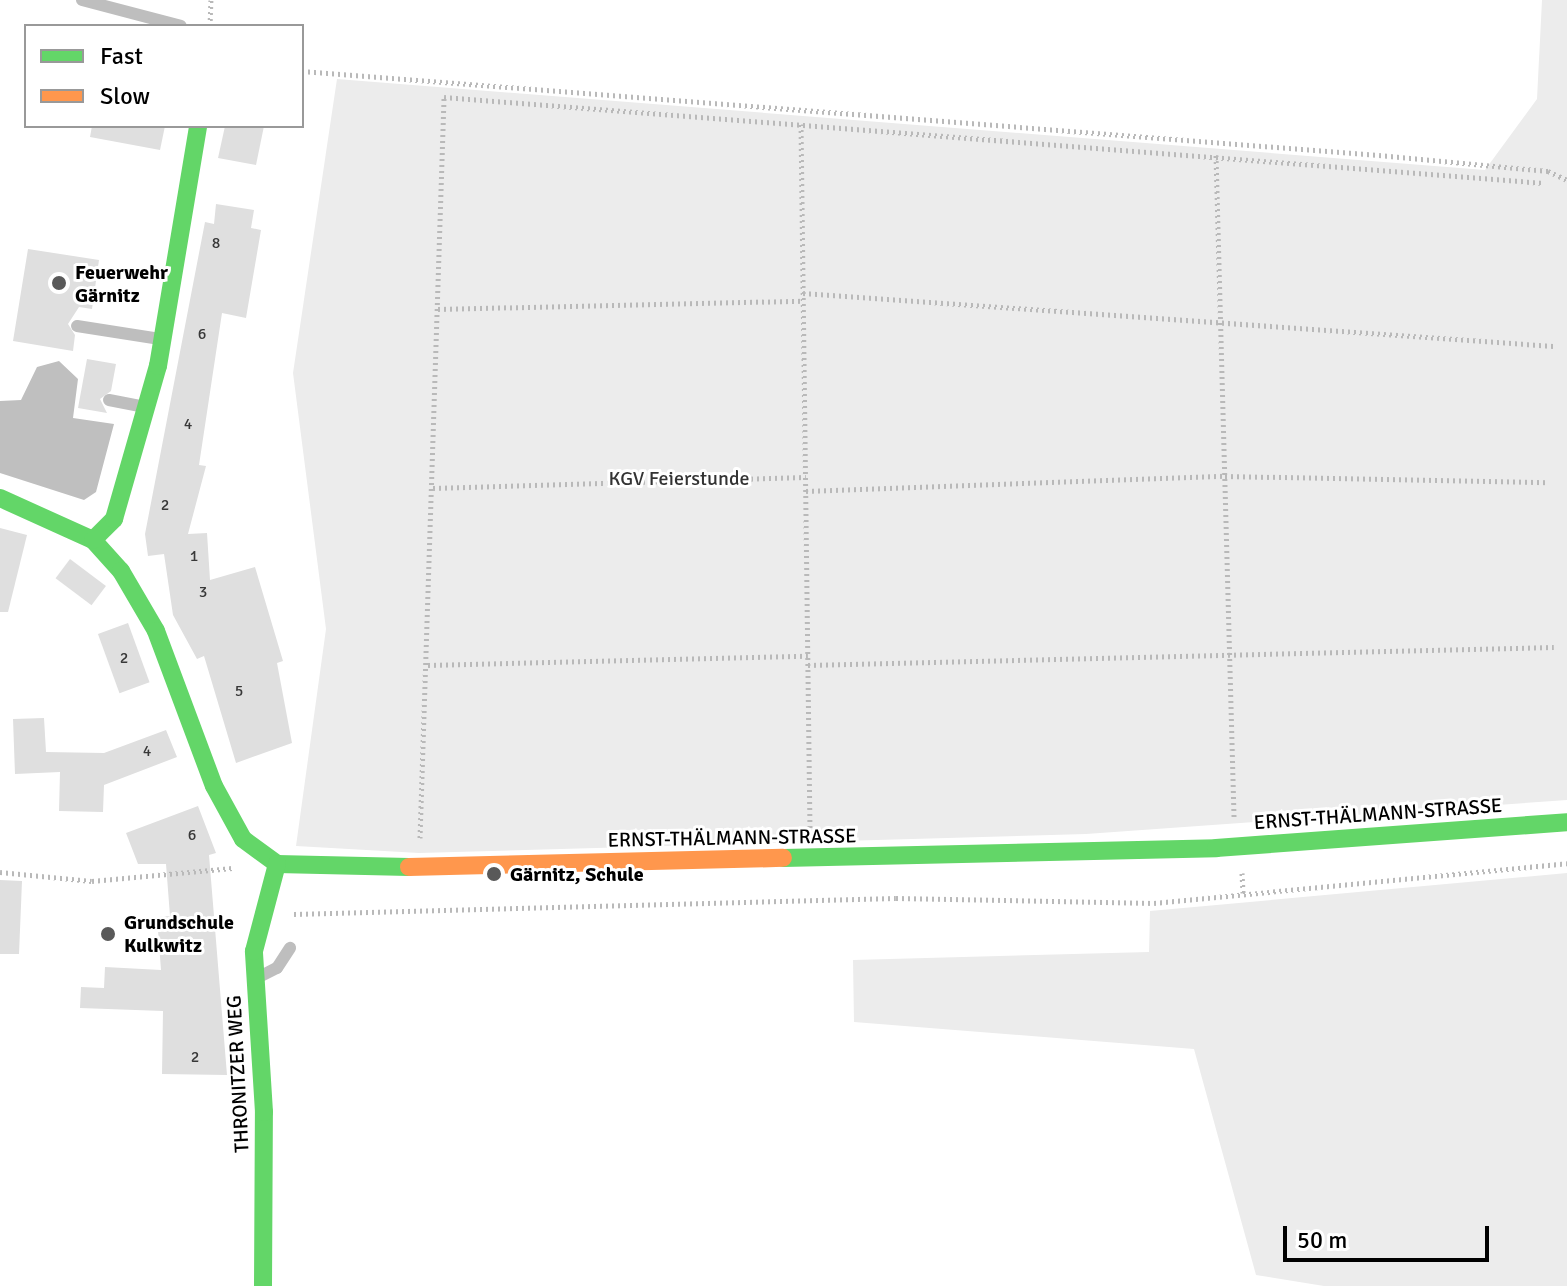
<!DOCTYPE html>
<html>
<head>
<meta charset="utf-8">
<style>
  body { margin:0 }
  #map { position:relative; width:1567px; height:1286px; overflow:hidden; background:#fff; font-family:Signika,sans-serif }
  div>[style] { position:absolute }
  .green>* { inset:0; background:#ececec }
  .water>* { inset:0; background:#bfbfbf }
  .building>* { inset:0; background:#dfdfdf; transform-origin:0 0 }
  .path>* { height:5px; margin-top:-2.5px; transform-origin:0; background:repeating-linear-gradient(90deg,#b9b9b9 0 2px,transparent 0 6px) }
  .lane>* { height:12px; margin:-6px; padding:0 6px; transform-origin:6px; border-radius:6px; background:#bebebe }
  .fast>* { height:18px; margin:-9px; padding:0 9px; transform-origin:9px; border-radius:9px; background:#63d668 }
  .slow>* { height:18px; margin:-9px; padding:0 9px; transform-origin:9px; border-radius:9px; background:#ff974d }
  .dots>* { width:22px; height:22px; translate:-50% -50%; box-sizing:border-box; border:4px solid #fff; border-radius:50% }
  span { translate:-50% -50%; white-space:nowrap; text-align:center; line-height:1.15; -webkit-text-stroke:6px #fff; paint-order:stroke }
  .number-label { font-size:16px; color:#383838 }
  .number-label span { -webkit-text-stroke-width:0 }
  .poi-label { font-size:20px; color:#000; font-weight:700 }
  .left { translate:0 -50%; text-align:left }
  .park-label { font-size:20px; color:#333 }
  .street-label { font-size:20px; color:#000 }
  .legend { position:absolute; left:24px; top:24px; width:280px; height:104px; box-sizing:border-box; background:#fff; border:2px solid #999; margin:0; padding:10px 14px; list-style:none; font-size:24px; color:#000 }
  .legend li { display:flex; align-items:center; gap:16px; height:40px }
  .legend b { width:40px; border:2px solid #999 }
  .scale { position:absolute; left:1283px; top:1226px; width:206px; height:36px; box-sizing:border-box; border:4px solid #000; border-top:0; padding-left:10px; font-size:24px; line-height:28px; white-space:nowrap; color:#000; -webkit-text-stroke:6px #fff; paint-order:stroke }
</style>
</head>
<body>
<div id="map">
  <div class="green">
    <i style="clip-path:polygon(1542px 0,1567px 0,1567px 800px,1086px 834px,419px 853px,296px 846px,326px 629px,293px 373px,337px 79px,1485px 170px,1537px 99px)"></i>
    <i style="clip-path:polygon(1567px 873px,1567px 1286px,1324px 1286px,1256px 1275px,1194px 1049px,854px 1022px,853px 960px,1149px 952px,1150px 911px)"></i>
  </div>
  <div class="water">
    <i style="clip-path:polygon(59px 361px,78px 379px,73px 418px,114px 424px,96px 492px,84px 500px,0 473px,0 401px,21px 400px,37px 367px)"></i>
  </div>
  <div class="building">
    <i style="clip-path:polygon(92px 126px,165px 126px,160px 150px,90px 137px)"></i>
    <i style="clip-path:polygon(225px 126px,264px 126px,256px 165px,218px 158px)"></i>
    <i style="clip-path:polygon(216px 204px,254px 210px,251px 228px,261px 230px,246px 318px,222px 313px,199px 465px,206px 466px,188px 534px,207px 533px,210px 580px,255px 567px,283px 661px,277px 663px,292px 743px,236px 763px,204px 656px,197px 659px,173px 615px,164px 554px,148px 556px,145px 534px,205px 222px,214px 224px)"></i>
    <i style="clip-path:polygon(28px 249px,99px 260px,92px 309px,79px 307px,68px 324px,75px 335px,73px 351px,13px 341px)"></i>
    <i style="clip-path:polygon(87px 359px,116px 364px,111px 391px,100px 399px,107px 413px,78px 408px)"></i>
    <i style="clip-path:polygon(0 528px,27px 535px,8px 612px,0 612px)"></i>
    <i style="left:70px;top:559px;width:45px;height:24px;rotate:37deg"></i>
    <i style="left:128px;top:623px;width:63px;height:32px;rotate:70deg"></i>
    <i style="clip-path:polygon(44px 718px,46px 752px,104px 753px,166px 730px,177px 757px,104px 785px,103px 812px,59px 811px,60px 772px,15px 774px,13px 719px)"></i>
    <i style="clip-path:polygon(198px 806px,216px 853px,209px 855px,227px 1075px,162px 1074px,163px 1011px,80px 1008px,81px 987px,104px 988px,105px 967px,161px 970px,157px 917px,170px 916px,166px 864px,138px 864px,126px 833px)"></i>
    <i style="clip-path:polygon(0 880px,22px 881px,19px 954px,0 954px)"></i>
  </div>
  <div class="path">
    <i style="left:210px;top:26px;width:26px;rotate:-88deg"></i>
    <i style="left:302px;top:71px;width:1080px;rotate:4.46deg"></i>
    <i style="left:1379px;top:155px;width:170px;rotate:5.4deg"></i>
    <i style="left:1548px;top:171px;width:21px;rotate:25deg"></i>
    <i style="left:801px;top:124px;width:705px;rotate:89.27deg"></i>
    <i style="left:1216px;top:155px;width:663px;rotate:88.44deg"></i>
    <i style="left:803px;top:293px;width:752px;rotate:4.04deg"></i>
    <i style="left:438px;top:309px;width:365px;rotate:-1.3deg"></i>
    <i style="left:433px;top:488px;width:373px;rotate:-1.7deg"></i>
    <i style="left:806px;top:491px;width:419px;rotate:-2.1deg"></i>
    <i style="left:1225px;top:476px;width:323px;rotate:1.1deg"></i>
    <i style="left:428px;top:665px;width:380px;rotate:-1.4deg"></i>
    <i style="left:808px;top:665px;width:746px;rotate:-1.38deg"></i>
    <i style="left:420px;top:838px;width:741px;rotate:-88.14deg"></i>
    <i style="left:444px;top:97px;width:1103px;rotate:4.47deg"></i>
    <i style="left:0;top:872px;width:92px;rotate:5.6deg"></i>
    <i style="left:92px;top:881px;width:141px;rotate:-5.3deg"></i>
    <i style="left:1242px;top:873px;width:20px;rotate:87deg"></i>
    <i style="left:294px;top:914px;width:602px;rotate:-1.52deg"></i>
    <i style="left:896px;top:898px;width:258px;rotate:1.1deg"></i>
    <i style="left:1154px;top:903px;width:415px;rotate:-5.5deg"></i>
  </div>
  <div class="lane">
    <i style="left:82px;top:0;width:102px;rotate:14.7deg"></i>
    <i style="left:77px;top:326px;width:84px;rotate:8.9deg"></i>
    <i style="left:109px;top:400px;width:38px;rotate:11deg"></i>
    <i style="left:259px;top:977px;width:20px;rotate:-27deg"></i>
    <i style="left:277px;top:968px;width:24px;rotate:-57deg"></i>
  </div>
  <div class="fast">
    <i style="left:0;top:498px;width:102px;rotate:24.3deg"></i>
    <i style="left:93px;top:540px;width:42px;rotate:47.9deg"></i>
    <i style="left:121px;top:571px;width:69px;rotate:59.7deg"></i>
    <i style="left:156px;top:631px;width:165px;rotate:69.5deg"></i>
    <i style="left:214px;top:786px;width:60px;rotate:61.3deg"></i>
    <i style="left:243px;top:839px;width:42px;rotate:36.3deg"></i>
    <i style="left:277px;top:864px;width:132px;rotate:1.3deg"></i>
    <i style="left:93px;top:540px;width:30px;rotate:-45deg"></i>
    <i style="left:114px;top:519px;width:159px;rotate:-74deg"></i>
    <i style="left:158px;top:366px;width:243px;rotate:-80.5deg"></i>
    <i style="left:783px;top:858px;width:433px;rotate:-1.3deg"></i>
    <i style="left:1216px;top:848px;width:352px;rotate:-4.2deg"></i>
    <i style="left:263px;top:1286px;width:174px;rotate:-89.7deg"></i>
    <i style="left:264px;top:1112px;width:161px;rotate:-93.6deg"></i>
    <i style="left:254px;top:951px;width:90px;rotate:-75.2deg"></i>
  </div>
  <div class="slow">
    <i style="left:409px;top:867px;width:374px;rotate:-1.4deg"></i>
  </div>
  <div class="dots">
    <i style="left:59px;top:283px;background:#595959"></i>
    <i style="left:494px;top:874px;background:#595959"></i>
    <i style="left:108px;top:934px;background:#595959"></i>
  </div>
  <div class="number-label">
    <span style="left:216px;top:243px">8</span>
    <span style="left:202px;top:334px">6</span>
    <span style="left:188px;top:424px">4</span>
    <span style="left:165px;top:505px">2</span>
    <span style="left:194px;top:556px">1</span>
    <span style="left:203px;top:592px">3</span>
    <span style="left:124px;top:658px">2</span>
    <span style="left:239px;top:691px">5</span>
    <span style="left:147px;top:751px">4</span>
    <span style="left:192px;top:835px">6</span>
    <span style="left:195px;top:1057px">2</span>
  </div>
  <div class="poi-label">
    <span class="left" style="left:75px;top:284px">Feuerwehr<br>Gärnitz</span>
    <span class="left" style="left:510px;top:874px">Gärnitz, Schule</span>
    <span class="left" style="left:124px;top:934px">Grundschule<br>Kulkwitz</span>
  </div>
  <div class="park-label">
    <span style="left:679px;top:478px">KGV Feierstunde</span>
  </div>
  <div class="street-label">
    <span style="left:1378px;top:814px;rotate:-4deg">ERNST-THÄLMANN-STRASSE</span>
    <span style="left:732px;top:838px;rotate:-1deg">ERNST-THÄLMANN-STRASSE</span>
    <span style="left:238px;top:1074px;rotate:-93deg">THRONITZER WEG</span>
  </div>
  <ul class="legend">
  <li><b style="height:10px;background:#63d668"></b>Fast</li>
  <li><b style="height:10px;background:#ff974d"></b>Slow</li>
  </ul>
  <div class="scale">50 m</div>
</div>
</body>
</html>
